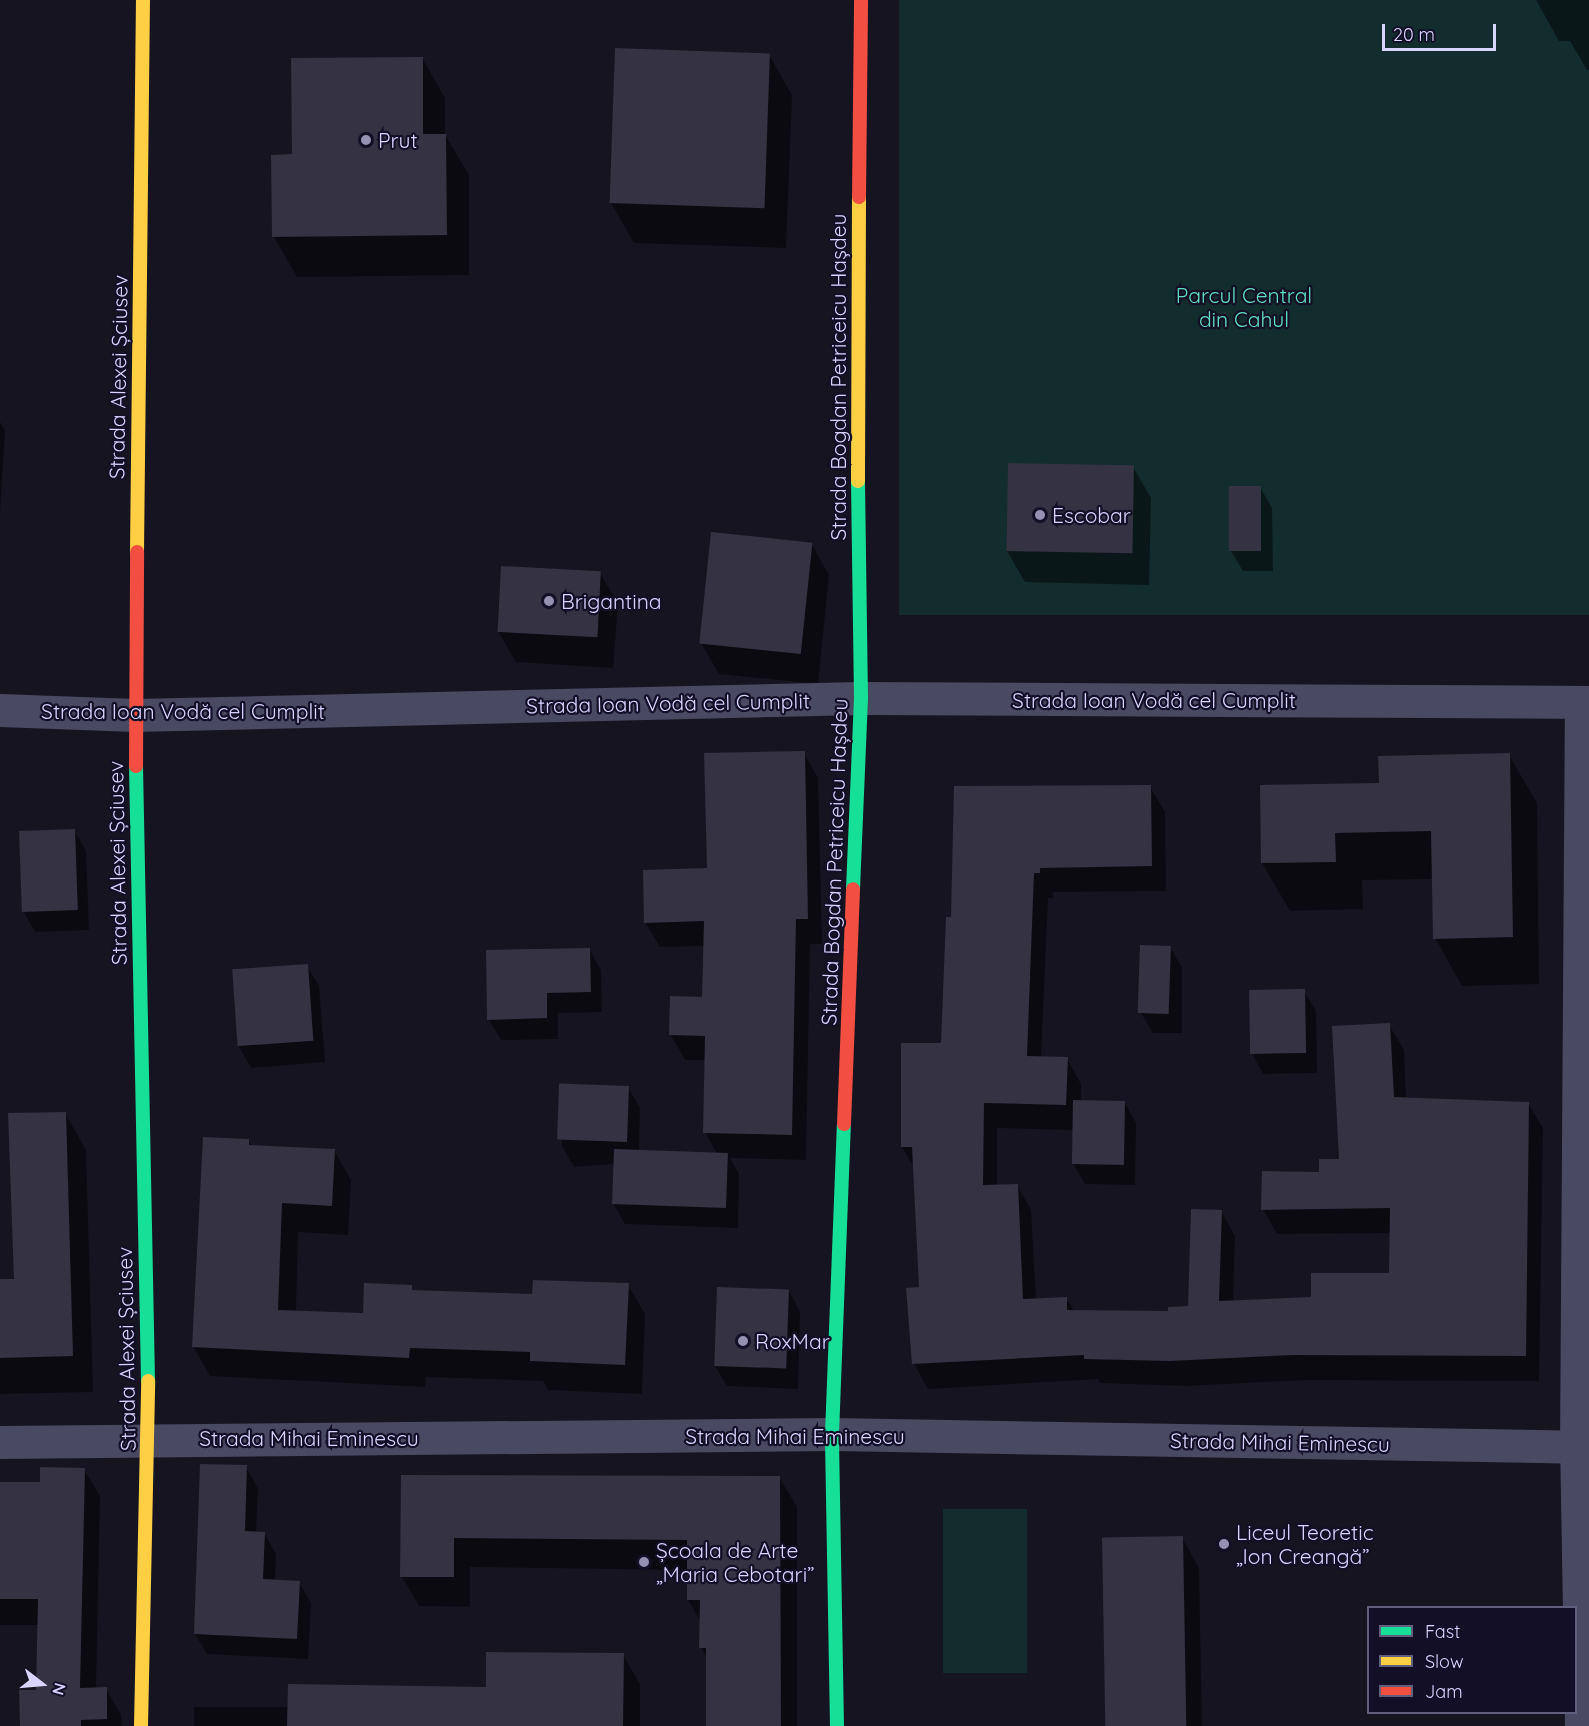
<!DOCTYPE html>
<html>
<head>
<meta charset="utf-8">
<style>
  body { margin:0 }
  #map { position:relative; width:1589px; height:1726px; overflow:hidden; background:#161421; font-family:Quicksand,sans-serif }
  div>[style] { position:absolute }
  .green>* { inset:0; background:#132c2d; transform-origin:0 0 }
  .shadow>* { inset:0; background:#0007 }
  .building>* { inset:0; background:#343243; transform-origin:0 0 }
  .street>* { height:33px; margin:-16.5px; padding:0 16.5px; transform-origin:16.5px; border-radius:16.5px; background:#4a4962 }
  .fast>* { height:14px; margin:-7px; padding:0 7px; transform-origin:7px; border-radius:7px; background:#16e098 }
  .slow>* { height:14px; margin:-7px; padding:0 7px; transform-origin:7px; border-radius:7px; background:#ffcf43 }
  .jam>* { height:14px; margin:-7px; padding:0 7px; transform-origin:7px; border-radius:7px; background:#f24e42 }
  .dots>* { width:16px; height:16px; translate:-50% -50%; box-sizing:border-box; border:3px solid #130f26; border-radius:50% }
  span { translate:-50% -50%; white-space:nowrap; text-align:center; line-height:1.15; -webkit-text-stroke:4.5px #130f26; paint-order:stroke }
  .poi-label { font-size:21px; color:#d9d4ff }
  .left { translate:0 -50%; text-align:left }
  .park-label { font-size:21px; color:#5fe0c0 }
  .street-label { font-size:21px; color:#d9d4ff }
  .legend { position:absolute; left:1367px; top:1606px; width:210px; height:108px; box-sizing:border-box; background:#130f26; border:2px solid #625e7d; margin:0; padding:8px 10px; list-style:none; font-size:18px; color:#d9d4ff }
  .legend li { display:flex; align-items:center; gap:12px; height:30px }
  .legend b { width:30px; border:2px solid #625e7d }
  .north { position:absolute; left:12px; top:1654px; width:60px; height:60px; -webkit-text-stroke:4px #130f26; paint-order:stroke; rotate:106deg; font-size:16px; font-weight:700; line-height:24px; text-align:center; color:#d9d4ff }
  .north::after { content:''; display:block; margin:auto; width:21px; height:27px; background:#d9d4ff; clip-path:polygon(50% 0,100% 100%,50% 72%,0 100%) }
  .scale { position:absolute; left:1382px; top:24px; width:114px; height:27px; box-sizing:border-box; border:3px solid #d9d4ff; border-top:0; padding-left:8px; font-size:18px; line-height:21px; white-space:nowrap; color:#d9d4ff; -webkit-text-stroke:4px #130f26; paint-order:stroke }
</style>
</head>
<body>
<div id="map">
  <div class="green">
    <i style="left:899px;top:0;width:690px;height:615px"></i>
    <i style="left:1027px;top:1509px;width:164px;height:84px;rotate:90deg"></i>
  </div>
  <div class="shadow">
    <i style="clip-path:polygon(1589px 0,1589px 70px,1587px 70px,1570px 41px,1559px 41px,1536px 0)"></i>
    <i style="clip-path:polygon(769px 55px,792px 95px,786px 248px,634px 243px,611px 203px)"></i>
    <i style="clip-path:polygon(422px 58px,445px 98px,445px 135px,469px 175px,469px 275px,297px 277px,274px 237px,293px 155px)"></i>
    <i style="clip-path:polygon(0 422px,5px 430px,0 513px)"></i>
    <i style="clip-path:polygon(1133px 467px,1151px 498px,1149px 585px,1025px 582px,1007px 551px)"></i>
    <i style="clip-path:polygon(1260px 487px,1272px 508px,1273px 571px,1243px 571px,1231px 551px)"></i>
    <i style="clip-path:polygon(812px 545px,829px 575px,818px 684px,719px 674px,701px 643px)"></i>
    <i style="clip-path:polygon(600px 573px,618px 604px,613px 668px,516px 662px,498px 631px)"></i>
    <i style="clip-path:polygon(804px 753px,818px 778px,822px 944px,810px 944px,806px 1160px,730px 1158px,739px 1174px,738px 1228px,625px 1224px,613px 1203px,615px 1164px,574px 1167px,562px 1146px,560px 1091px,628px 1087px,640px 1108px,639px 1151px,717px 1154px,705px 1132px,706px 1060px,685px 1060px,670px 1034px,703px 998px,705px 946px,660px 947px,645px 922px,708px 870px)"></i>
    <i style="clip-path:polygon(1509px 755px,1537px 803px,1539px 984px,1462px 986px,1435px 938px,1434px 879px,1362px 880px,1363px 909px,1290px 911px,1262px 863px,1380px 785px)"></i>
    <i style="clip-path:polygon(1150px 787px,1165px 812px,1166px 891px,1053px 892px,1053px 898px,1048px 898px,1041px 1058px,1067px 1059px,1081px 1084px,1081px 1102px,1125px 1103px,1136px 1123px,1135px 1185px,1085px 1184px,1073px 1163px,1074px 1130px,997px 1128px,997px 1186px,1017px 1185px,1031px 1210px,1036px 1299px,1066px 1298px,1074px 1311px,1170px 1313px,1190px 1308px,1221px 1211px,1235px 1236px,1233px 1302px,1312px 1298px,1391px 1274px,1391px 1233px,1277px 1234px,1263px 1209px,1340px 1161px,1389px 1025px,1404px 1050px,1406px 1099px,1528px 1103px,1543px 1128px,1539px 1381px,1308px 1380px,1185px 1386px,1100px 1383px,1098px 1379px,928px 1389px,914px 1364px,921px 1288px,915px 1169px,902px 1147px,942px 1044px,953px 918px)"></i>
    <i style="clip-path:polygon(74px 830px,86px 851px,89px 930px,35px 932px,23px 911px)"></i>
    <i style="clip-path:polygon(1170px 947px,1182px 968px,1182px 1033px,1153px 1033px,1141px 1013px)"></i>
    <i style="clip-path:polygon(589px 949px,601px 970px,602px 1012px,558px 1013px,558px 1039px,501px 1040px,489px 1020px)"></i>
    <i style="clip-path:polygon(307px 966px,319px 986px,325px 1062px,251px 1068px,239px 1047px,233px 971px)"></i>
    <i style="clip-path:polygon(1251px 991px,1304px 991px,1316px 1011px,1317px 1073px,1263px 1074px,1252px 1053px)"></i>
    <i style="clip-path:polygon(65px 1113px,86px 1150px,93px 1392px,0 1394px,0 1280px,15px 1280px)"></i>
    <i style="clip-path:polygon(249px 1141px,252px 1147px,334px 1150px,351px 1180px,348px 1235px,298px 1232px,296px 1312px,364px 1315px,411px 1286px,414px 1291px,534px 1295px,628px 1285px,645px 1314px,642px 1394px,548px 1390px,543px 1381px,426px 1377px,425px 1387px,210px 1376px,193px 1346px)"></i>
    <i style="clip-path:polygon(789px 1291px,800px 1312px,798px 1389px,727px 1386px,715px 1366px)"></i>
    <i style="clip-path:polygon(246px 1467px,258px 1488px,256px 1533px,264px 1533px,276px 1554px,275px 1581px,299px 1582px,311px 1603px,308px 1659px,207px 1654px,195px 1634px)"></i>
    <i style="clip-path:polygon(84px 1469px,100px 1496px,96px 1689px,106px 1689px,121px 1715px,122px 1726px,21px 1726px,37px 1691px,39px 1625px,0 1625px,0 1484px,41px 1484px)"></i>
    <i style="clip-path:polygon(403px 1477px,779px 1477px,797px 1507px,797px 1726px,708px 1726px,707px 1658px,701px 1647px,701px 1622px,688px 1600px,688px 1570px,470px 1567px,470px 1607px,419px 1606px,402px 1577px)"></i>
    <i style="clip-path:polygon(1182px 1538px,1199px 1568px,1202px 1726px,1106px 1726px)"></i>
    <i style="clip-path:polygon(623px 1655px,640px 1684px,640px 1726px,194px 1726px,194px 1707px,289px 1707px,487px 1688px)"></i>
  </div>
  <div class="building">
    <i style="left:615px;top:48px;width:155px;height:155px;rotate:2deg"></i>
    <i style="clip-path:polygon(423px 57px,423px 134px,446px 134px,447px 235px,272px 237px,271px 155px,292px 154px,291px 58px)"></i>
    <i style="left:1008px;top:463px;width:126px;height:88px;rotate:1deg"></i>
    <i style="left:1229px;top:486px;width:32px;height:65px"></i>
    <i style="left:711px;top:532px;width:102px;height:112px;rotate:6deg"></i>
    <i style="left:501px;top:566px;width:100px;height:66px;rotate:3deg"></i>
    <i style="clip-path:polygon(805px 751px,808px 919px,796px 919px,792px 1135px,703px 1133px,705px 1036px,669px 1035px,670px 996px,702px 997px,704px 921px,644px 923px,643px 870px,707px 868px,704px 753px)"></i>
    <i style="clip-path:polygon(1510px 753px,1513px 937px,1433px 939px,1431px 831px,1335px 833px,1336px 862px,1261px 863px,1260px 785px,1379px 783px,1378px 756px)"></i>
    <i style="clip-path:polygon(1151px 785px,1152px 866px,1040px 868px,1040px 873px,1034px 873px,1027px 1056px,1068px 1057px,1066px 1105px,984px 1103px,983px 1185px,1018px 1184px,1023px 1299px,1067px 1297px,1067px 1310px,1168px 1311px,1168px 1307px,1188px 1306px,1191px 1209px,1222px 1210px,1219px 1301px,1311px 1297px,1311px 1273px,1389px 1273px,1390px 1208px,1261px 1210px,1262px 1171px,1319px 1172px,1319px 1159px,1339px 1159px,1332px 1026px,1390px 1023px,1394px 1097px,1529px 1102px,1526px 1356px,1293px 1355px,1170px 1361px,1084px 1359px,1084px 1355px,912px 1364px,906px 1288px,919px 1287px,912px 1147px,901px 1147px,901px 1043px,941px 1043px,946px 917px,951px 917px,954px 786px)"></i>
    <i style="left:75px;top:829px;width:81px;height:56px;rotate:88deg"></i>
    <i style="left:1140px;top:945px;width:31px;height:68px;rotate:2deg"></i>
    <i style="clip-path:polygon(590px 948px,591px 992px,547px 993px,547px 1018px,487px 1020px,486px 950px)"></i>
    <i style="left:308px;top:964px;width:77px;height:76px;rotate:86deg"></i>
    <i style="left:1305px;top:989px;width:64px;height:56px;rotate:89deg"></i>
    <i style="left:629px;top:1086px;width:56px;height:70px;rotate:92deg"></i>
    <i style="left:1073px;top:1100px;width:52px;height:64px;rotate:1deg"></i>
    <i style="clip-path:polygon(66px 1112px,73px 1356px,0 1358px,0 1279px,14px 1279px,8px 1113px)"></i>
    <i style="clip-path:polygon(203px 1137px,249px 1139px,249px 1145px,335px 1149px,332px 1206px,282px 1203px,278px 1310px,363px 1313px,364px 1283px,412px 1285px,412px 1290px,532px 1294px,533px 1280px,629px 1283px,625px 1365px,530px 1361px,530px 1352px,410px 1348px,409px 1358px,192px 1347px)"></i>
    <i style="left:614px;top:1149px;width:114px;height:55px;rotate:2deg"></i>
    <i style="left:717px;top:1287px;width:72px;height:79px;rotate:2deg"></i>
    <i style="clip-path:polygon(200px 1464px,247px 1465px,245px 1531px,265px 1532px,263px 1579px,300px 1581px,297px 1639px,194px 1634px)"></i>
    <i style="clip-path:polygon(40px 1467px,85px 1468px,80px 1688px,107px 1687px,107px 1719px,81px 1720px,81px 1726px,20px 1726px,19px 1690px,36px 1690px,38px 1599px,0 1599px,0 1482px,40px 1482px)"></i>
    <i style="clip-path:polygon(401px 1475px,780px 1476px,781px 1726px,706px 1726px,706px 1648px,699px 1648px,700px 1600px,687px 1600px,687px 1540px,454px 1538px,454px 1577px,400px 1577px)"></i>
    <i style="left:1183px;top:1536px;width:190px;height:81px;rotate:89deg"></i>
    <i style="clip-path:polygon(486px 1652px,624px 1653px,623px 1726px,287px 1726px,288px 1684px,486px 1687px)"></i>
  </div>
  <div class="street">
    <i style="left:0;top:710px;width:135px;rotate:2.1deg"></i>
    <i style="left:135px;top:715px;width:726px;rotate:-1.34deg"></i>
    <i style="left:861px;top:698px;width:728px;rotate:0.31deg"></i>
    <i style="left:0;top:1442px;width:832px;rotate:-0.55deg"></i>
    <i style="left:832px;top:1434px;width:757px;rotate:0.98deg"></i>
    <i style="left:1581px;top:1726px;width:279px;rotate:-91deg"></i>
    <i style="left:1576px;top:1447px;width:745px;rotate:-89.62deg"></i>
  </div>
  <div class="fast">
    <i style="left:136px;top:766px;width:615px;rotate:88.88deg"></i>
    <i style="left:853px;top:889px;width:191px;rotate:-87.6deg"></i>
    <i style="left:861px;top:698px;width:217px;rotate:-90.8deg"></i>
    <i style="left:837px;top:1726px;width:292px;rotate:-91deg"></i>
    <i style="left:832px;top:1434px;width:310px;rotate:-87.8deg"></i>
  </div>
  <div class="slow">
    <i style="left:858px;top:481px;width:284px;rotate:-89.8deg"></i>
    <i style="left:137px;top:552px;width:552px;rotate:-89.38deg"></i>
    <i style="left:141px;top:1726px;width:345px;rotate:-88.8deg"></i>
  </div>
  <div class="jam">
    <i style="left:859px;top:197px;width:197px;rotate:-89.4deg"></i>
    <i style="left:136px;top:766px;width:214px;rotate:-89.7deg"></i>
    <i style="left:844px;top:1124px;width:235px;rotate:-87.8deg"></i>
  </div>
  <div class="dots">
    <i style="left:366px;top:140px;background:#9591b1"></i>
    <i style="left:1040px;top:515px;background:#9591b1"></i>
    <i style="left:549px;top:601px;background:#9591b1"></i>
    <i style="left:743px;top:1341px;background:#9591b1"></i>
    <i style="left:1224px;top:1544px;background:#9591b1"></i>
    <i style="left:644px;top:1562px;background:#9591b1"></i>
  </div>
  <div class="poi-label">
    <span class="left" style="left:378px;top:140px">Prut</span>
    <span class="left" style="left:1052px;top:515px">Escobar</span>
    <span class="left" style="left:561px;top:601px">Brigantina</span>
    <span class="left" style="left:755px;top:1341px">RoxMar</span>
    <span class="left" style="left:1236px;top:1544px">Liceul Teoretic<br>„Ion Creangă”</span>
    <span class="left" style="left:656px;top:1562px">Școala de Arte<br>„Maria Cebotari”</span>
  </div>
  <div class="park-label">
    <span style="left:1244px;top:307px">Parcul Central<br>din Cahul</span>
  </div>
  <div class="street-label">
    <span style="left:118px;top:377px;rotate:-89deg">Strada Alexei Șciusev</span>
    <span style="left:838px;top:377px;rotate:-90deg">Strada Bogdan Petriceicu Hașdeu</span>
    <span style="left:1154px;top:700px">Strada Ioan Vodă cel Cumplit</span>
    <span style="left:668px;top:703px;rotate:-1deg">Strada Ioan Vodă cel Cumplit</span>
    <span style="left:183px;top:711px">Strada Ioan Vodă cel Cumplit</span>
    <span style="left:834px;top:862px;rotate:-88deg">Strada Bogdan Petriceicu Hașdeu</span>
    <span style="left:117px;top:863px;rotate:-91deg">Strada Alexei Șciusev</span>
    <span style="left:126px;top:1349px;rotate:-91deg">Strada Alexei Șciusev</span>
    <span style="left:795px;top:1436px">Strada Mihai Eminescu</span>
    <span style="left:309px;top:1438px">Strada Mihai Eminescu</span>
    <span style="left:1280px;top:1442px;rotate:1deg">Strada Mihai Eminescu</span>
  </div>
  <ul class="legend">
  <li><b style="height:8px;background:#16e098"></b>Fast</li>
  <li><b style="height:8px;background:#ffcf43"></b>Slow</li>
  <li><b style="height:8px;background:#f24e42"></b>Jam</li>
  </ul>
  <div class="north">N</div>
  <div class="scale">20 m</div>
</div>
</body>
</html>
